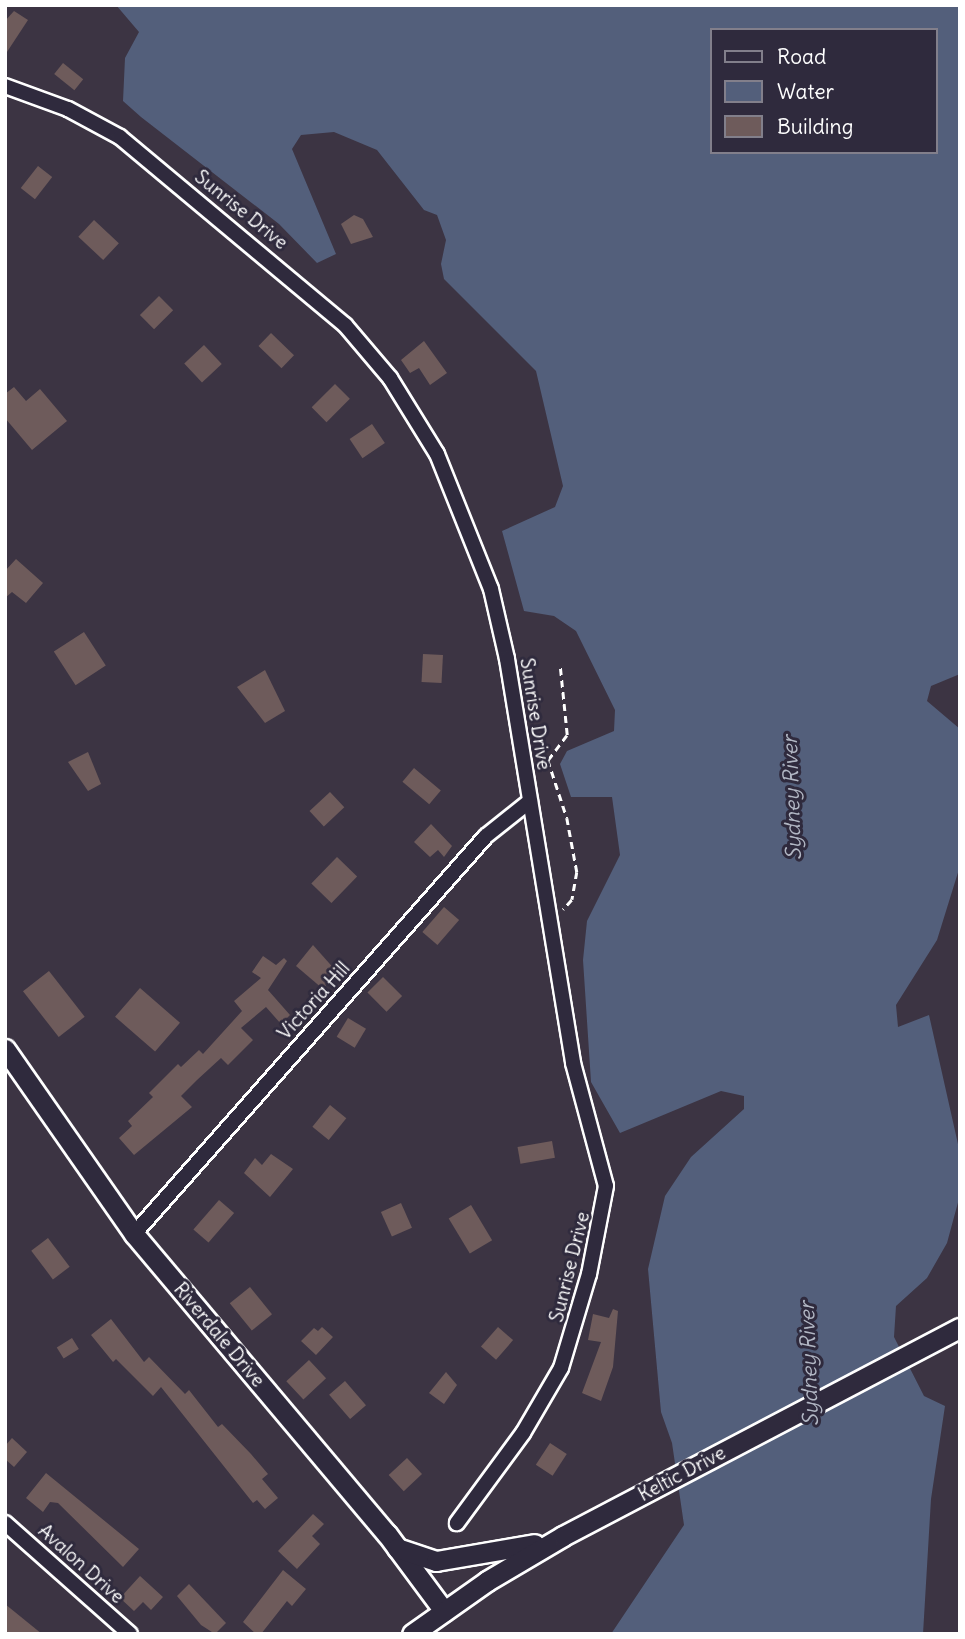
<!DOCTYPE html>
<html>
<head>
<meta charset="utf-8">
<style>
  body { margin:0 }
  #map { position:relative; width:965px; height:1639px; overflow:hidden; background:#3c3443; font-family:Delius,sans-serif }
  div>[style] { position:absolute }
  .water>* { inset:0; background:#535f7b }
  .building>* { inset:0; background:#6e5b5b; transform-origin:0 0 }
  .path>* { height:2.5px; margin-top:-1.25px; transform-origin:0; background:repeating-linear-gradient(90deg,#fff 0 7px,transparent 0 12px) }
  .roads { filter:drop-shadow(2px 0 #fff) drop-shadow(-2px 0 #fff) drop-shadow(0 2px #fff) drop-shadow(0 -2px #fff) }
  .minor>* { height:14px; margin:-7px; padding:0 7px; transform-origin:7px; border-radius:7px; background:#2f2a3d }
  .secondary>* { height:19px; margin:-9.5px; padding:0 9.5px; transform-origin:9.5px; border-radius:9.5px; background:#2f2a3d }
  span { translate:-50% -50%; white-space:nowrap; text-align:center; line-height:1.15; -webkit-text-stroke:6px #2f2a3d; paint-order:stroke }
  .street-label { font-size:19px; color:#fff }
  .water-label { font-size:21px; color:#b2b7c4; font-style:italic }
  .frame { position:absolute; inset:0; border:7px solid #fff; pointer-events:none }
  .legend { position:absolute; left:710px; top:28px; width:228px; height:126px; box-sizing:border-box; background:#2f2a3d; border:2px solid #827f8b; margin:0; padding:9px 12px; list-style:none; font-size:21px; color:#fff }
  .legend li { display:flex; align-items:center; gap:14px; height:35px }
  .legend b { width:35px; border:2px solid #827f8b }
</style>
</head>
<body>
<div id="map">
  <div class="water">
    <i style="clip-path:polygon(evenodd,116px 5px,960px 5px,960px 674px,931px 686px,927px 701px,960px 729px,960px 866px,937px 940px,896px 1005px,898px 1027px,929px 1015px,960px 1153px,960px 1195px,947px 1243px,927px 1278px,896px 1306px,894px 1337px,924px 1396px,945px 1406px,931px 1499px,923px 1634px,611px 1634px,684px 1525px,672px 1443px,661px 1412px,648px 1269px,665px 1196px,691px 1157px,744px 1109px,744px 1096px,721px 1091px,620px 1133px,591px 1082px,583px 960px,587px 921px,620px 855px,612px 797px,571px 797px,560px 764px,567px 751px,614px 731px,615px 710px,576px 631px,554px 616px,524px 611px,502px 531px,555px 507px,563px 486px,536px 371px,444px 279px,441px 264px,446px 240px,437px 215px,424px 210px,377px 150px,334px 132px,301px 135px,292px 149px,336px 254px,317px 263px,279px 224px,141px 117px,123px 101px,125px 58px,139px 32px,116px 5px,711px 30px,935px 30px,935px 152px,711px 152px,711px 30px)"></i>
  </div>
  <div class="building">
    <i style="clip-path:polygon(14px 11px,28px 20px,5px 55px,5px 21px)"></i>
    <i style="left:63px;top:63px;width:26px;height:14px;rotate:39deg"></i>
    <i style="left:38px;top:166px;width:18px;height:28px;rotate:38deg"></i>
    <i style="clip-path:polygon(354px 215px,363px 219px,373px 237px,351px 244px,341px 224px)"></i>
    <i style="left:94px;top:220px;width:34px;height:23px;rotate:43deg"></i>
    <i style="left:159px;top:296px;width:20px;height:27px;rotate:45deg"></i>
    <i style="left:271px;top:333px;width:32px;height:18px;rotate:44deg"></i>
    <i style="clip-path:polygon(424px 341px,447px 373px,430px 385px,419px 368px,410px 373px,401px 360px)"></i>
    <i style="left:204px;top:345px;width:26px;height:27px;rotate:47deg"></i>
    <i style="left:335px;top:384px;width:21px;height:33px;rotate:45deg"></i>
    <i style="clip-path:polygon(14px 387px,26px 401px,40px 389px,67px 421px,32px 450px,5px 418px,5px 394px)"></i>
    <i style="left:372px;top:424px;width:23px;height:27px;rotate:56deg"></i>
    <i style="clip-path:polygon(16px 559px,43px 583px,26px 603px,12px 592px,5px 598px,5px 571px)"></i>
    <i style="left:84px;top:632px;width:40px;height:36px;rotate:57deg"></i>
    <i style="left:423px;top:654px;width:20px;height:28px;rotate:3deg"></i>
    <i style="clip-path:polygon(265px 670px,285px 711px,265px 723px,237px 687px)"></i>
    <i style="clip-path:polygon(88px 752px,101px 784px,88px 791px,68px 762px)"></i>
    <i style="left:414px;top:768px;width:35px;height:18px;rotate:40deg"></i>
    <i style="left:330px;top:792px;width:21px;height:28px;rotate:47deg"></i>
    <i style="clip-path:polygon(431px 824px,452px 846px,444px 857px,438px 850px,430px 857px,414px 842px)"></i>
    <i style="left:337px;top:857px;width:28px;height:37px;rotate:44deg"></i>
    <i style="left:444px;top:907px;width:20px;height:33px;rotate:41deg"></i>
    <i style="clip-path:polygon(313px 945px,337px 972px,323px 989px,296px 966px)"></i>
    <i style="clip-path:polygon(263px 956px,276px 965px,284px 958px,287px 961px,268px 990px,290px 1015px,281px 1024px,266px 1007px,241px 1028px,253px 1040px,228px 1065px,221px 1058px,197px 1080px,181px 1096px,192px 1107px,134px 1155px,119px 1138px,132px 1126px,128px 1121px,153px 1097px,149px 1093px,178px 1064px,181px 1067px,199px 1050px,203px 1054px,242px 1011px,234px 1001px,261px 978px,252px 972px)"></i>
    <i style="left:49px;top:971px;width:58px;height:33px;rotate:52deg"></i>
    <i style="left:383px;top:977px;width:27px;height:22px;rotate:45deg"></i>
    <i style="left:140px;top:988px;width:53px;height:38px;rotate:41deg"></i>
    <i style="left:348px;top:1018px;width:21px;height:22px;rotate:31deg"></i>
    <i style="left:330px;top:1105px;width:21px;height:28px;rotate:39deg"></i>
    <i style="left:552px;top:1141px;width:17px;height:35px;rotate:80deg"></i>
    <i style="clip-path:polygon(271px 1154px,293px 1169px,270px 1197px,244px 1173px,255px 1158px,262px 1165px)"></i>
    <i style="left:219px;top:1200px;width:20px;height:39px;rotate:41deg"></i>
    <i style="left:401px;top:1203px;width:27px;height:22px;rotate:66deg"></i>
    <i style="left:471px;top:1205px;width:41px;height:26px;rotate:59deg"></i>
    <i style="left:48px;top:1238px;width:36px;height:21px;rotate:53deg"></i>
    <i style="left:250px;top:1287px;width:35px;height:26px;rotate:51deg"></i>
    <i style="clip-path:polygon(613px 1309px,618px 1311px,613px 1367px,601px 1401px,582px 1393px,601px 1342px,588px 1340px,593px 1314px,609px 1318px)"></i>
    <i style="clip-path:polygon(111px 1319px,144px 1362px,149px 1357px,185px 1394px,189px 1390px,218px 1427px,222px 1424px,251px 1454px,268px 1474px,262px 1479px,278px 1498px,265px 1509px,257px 1500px,253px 1503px,161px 1387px,153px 1396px,116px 1359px,113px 1362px,91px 1335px)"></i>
    <i style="clip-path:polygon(322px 1327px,333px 1337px,316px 1355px,301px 1341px,314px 1328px,318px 1331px)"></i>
    <i style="left:498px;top:1327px;width:20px;height:26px;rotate:41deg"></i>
    <i style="left:72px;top:1338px;width:13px;height:18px;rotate:58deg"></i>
    <i style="left:309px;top:1360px;width:25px;height:31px;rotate:47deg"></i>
    <i style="clip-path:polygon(446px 1372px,457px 1385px,444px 1404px,429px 1393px)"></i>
    <i style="left:345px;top:1381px;width:32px;height:21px;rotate:49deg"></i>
    <i style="clip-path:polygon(12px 1438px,27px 1452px,14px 1467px,5px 1459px,5px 1446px)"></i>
    <i style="left:550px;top:1443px;width:20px;height:26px;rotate:33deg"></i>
    <i style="left:407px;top:1458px;width:22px;height:25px;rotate:47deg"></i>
    <i style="clip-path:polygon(46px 1473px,139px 1549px,123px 1567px,58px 1503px,50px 1502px,43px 1512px,26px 1498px)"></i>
    <i style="clip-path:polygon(313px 1514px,324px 1524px,312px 1536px,320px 1544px,297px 1569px,278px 1551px)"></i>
    <i style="clip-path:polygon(283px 1570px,306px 1589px,292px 1606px,287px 1601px,261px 1634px,256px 1634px,243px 1622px)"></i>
    <i style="clip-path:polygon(140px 1576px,163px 1597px,151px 1610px,143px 1602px,134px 1611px,120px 1598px)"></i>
    <i style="clip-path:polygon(189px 1584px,226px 1623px,215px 1634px,201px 1625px,177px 1596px)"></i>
    <i style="clip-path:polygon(5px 1604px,42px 1634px,5px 1634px)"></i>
  </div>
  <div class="path">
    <i style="left:548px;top:760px;width:61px;rotate:71.9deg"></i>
    <i style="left:567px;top:818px;width:55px;rotate:79.5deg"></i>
    <i style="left:577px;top:872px;width:28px;rotate:100deg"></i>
    <i style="left:572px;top:900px;width:13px;rotate:132deg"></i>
    <i style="left:538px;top:763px;width:10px;rotate:-17deg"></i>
    <i style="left:548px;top:760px;width:31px;rotate:-53deg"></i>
    <i style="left:567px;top:735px;width:69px;rotate:-95.8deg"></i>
  </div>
  <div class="roads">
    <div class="minor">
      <i style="left:5px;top:86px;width:67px;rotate:20.1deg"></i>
      <i style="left:68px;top:109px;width:59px;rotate:28.3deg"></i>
      <i style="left:120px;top:137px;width:293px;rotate:39.9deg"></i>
      <i style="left:345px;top:325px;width:70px;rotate:49.7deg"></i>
      <i style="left:390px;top:378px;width:89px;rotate:58.3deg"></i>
      <i style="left:437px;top:454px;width:145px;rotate:68.2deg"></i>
      <i style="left:491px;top:589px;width:72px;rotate:77.1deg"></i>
      <i style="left:507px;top:659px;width:409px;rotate:80.7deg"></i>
      <i style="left:573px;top:1063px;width:127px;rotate:75deg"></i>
      <i style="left:606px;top:1186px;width:90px;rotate:100.9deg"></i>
      <i style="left:589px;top:1274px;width:98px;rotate:106.6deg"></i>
      <i style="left:561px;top:1368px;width:75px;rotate:120.3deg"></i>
      <i style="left:523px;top:1433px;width:112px;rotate:126.3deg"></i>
      <i style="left:134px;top:1234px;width:531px;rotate:-48.51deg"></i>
      <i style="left:486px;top:836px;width:56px;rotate:-38.5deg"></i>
      <i style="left:5px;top:1523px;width:167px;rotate:41.6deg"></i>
    </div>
    <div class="secondary">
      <i style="left:5px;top:1049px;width:226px;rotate:55.1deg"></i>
      <i style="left:134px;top:1234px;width:392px;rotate:49.9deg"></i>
      <i style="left:387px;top:1534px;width:96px;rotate:53.5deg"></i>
      <i style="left:397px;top:1548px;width:41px;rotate:18.4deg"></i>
      <i style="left:436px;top:1561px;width:100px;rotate:-9.7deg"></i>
      <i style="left:412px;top:1634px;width:92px;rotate:-35.2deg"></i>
      <i style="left:487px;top:1581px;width:88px;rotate:-30.6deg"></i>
      <i style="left:563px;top:1536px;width:448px;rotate:-27.7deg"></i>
    </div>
  </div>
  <div class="street-label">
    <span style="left:241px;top:210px;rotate:39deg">Sunrise Drive</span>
    <span style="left:535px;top:714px;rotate:81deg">Sunrise Drive</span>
    <span style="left:314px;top:1001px;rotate:-48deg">Victoria Hill</span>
    <span style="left:570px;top:1267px;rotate:-76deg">Sunrise Drive</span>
    <span style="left:219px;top:1335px;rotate:50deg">Riverdale Drive</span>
    <span style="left:682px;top:1474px;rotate:-28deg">Keltic Drive</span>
    <span style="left:81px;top:1564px;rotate:42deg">Avalon Drive</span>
  </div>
  <div class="water-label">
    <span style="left:792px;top:798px;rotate:-92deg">Sydney River</span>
    <span style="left:809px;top:1364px;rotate:-92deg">Sydney River</span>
  </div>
  <div class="frame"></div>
  <ul class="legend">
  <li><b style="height:9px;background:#2f2a3d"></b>Road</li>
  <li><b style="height:19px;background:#535f7b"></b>Water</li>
  <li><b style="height:19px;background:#6e5b5b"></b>Building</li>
  </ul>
</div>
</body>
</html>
